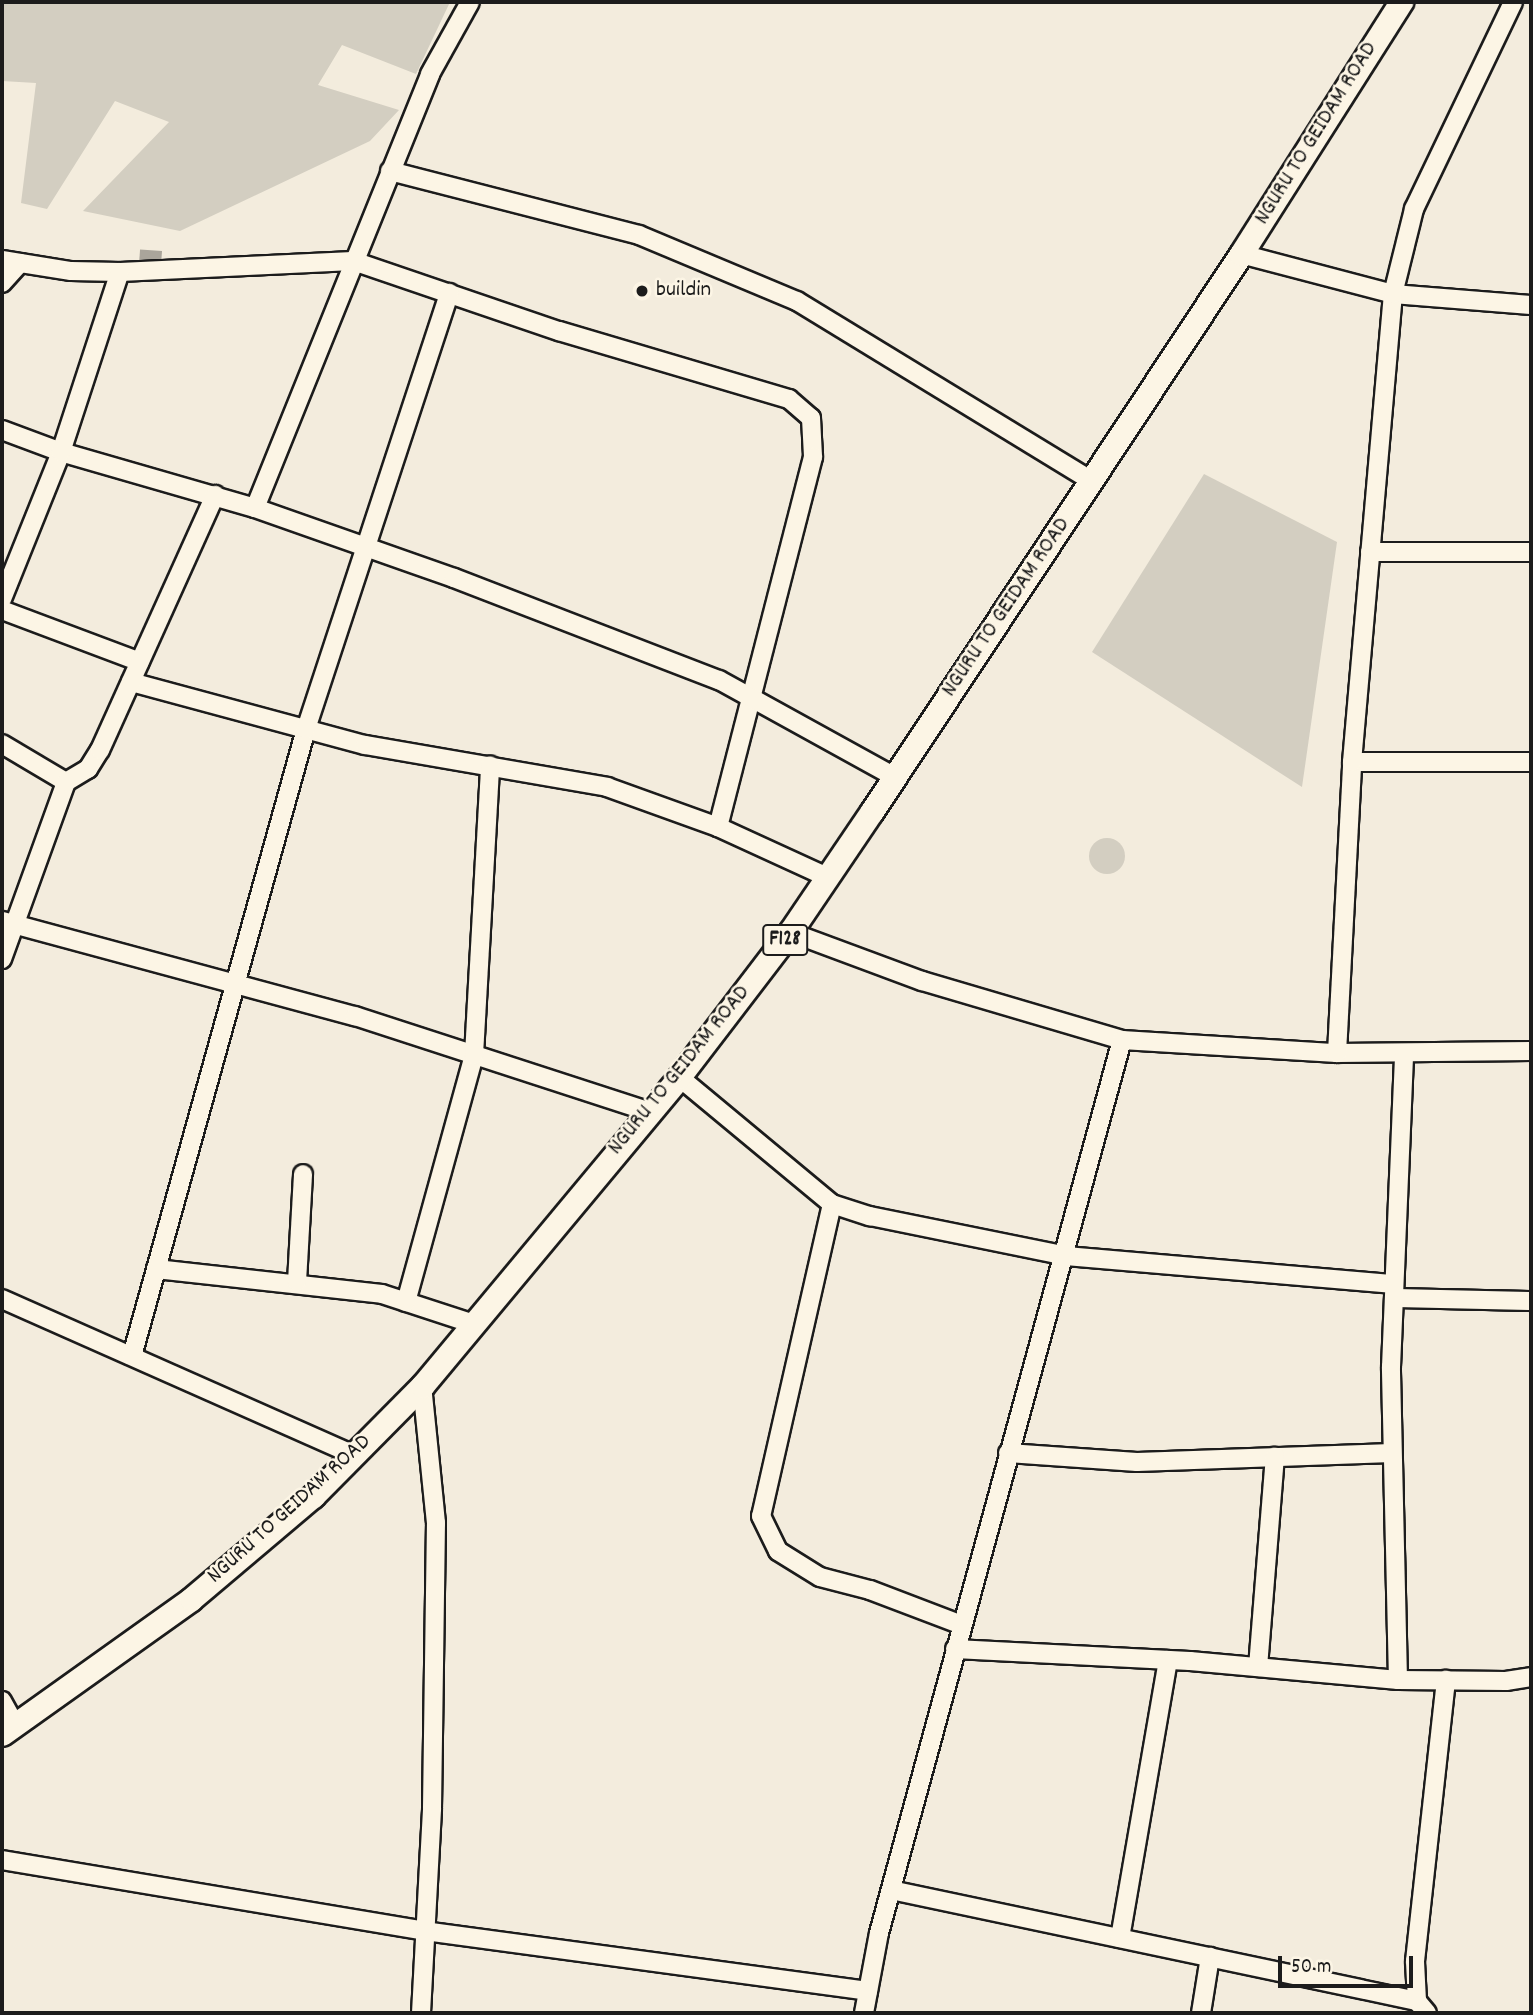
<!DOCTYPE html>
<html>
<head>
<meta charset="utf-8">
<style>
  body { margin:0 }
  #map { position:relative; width:1533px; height:2015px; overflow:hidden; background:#f3ecdd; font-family:Dekko,sans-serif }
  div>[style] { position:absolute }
  .green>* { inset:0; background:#d3cec1 }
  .round { border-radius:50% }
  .water>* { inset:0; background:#aaa59b; transform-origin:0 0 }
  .roads { filter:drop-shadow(2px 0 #1c1c1c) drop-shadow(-2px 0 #1c1c1c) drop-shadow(0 2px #1c1c1c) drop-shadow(0 -2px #1c1c1c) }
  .minor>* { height:18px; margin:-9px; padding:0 9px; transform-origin:9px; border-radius:9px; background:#fcf5e5 }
  .major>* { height:23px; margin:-11.5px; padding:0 11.5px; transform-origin:11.5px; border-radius:11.5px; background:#fcf5e5 }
  .dots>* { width:19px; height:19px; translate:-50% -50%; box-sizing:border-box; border:4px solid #fcf5e5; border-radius:50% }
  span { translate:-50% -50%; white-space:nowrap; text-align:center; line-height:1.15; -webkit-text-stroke:5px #fcf5e5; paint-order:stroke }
  .shield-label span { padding:2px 5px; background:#fcf5e5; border:2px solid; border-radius:5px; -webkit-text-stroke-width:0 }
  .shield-label { font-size:21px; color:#1c1c1c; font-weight:700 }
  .street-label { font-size:23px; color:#1c1c1c }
  .poi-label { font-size:23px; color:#1c1c1c }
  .left { translate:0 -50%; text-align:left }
  .frame { position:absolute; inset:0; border:4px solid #1c1c1c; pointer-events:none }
  .scale { position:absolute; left:1278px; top:1956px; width:135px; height:32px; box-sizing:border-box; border:4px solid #1c1c1c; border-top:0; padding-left:9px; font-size:21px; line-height:24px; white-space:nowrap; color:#1c1c1c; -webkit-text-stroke:5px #fcf5e5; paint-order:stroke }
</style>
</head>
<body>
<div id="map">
  <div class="green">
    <i style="clip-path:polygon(2px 2px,450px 2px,416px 74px,342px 45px,318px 85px,399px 110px,370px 141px,180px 231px,83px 211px,169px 122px,115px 101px,47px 209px,21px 203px,36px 83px,2px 81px)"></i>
    <i style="clip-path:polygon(1204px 474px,1337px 542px,1302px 787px,1092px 652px)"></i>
    <i class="round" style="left:1089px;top:838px;width:36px;height:36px"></i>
  </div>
  <div class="water">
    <i style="left:162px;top:251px;width:13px;height:22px;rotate:94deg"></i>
  </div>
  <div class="roads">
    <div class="minor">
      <i style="left:390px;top:171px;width:257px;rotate:14.4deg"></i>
      <i style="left:639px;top:235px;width:171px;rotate:22.7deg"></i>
      <i style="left:797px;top:301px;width:346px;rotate:31.4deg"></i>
      <i style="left:1241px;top:254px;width:157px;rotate:14.7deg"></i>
      <i style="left:1393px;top:294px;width:138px;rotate:4.6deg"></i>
      <i style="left:2px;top:260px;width:70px;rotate:9.1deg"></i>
      <i style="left:71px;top:271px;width:49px;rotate:1.2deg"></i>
      <i style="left:120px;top:272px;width:233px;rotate:-2.7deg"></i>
      <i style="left:353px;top:261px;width:218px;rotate:18.8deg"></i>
      <i style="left:559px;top:331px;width:240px;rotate:16.5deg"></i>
      <i style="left:789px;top:399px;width:29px;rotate:41deg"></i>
      <i style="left:811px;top:418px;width:39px;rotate:87deg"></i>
      <i style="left:813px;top:457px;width:382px;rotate:104.4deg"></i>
      <i style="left:2px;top:283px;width:27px;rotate:-48deg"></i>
      <i style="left:2px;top:430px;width:63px;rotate:20.4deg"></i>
      <i style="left:61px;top:452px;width:202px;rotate:16.1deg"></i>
      <i style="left:255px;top:508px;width:211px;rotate:19.4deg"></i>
      <i style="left:454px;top:578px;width:284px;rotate:21.1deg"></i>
      <i style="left:719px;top:680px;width:201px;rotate:28.9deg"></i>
      <i style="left:255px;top:508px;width:468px;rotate:-68deg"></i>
      <i style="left:430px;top:74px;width:82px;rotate:-60.9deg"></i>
      <i style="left:1370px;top:552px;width:161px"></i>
      <i style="left:2px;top:599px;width:158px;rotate:-68.1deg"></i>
      <i style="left:61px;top:452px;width:189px;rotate:-71.9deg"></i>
      <i style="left:2px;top:610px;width:147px;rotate:20.6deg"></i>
      <i style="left:131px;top:682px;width:242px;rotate:15.1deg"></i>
      <i style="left:365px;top:745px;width:246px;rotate:9.8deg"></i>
      <i style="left:607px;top:787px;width:118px;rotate:19.8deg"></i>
      <i style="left:718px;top:827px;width:120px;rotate:24.6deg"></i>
      <i style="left:2px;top:744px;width:74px;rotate:30.7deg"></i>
      <i style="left:1352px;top:762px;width:179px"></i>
      <i style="left:2px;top:921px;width:366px;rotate:15.1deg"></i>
      <i style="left:355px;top:1016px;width:310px;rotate:18deg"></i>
      <i style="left:790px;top:932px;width:141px;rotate:20.4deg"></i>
      <i style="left:922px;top:981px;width:209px;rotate:16.4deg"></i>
      <i style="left:1122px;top:1040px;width:215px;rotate:3.5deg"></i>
      <i style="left:1337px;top:1053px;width:194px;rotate:-0.6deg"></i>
      <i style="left:2px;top:959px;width:188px;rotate:-70.1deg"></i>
      <i style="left:66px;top:782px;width:26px;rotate:-31deg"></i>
      <i style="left:88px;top:769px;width:22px;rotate:-58deg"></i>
      <i style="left:100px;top:750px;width:280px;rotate:-65.7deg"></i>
      <i style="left:1337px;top:1053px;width:291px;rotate:-87deg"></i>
      <i style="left:1352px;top:762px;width:470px;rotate:-85deg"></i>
      <i style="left:1393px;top:294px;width:88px;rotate:-76.1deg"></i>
      <i style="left:1414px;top:209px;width:229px;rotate:-64.4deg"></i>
      <i style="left:679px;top:1077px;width:199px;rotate:39.7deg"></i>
      <i style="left:832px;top:1204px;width:40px;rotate:18deg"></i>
      <i style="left:870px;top:1216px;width:200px;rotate:11.5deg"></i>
      <i style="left:1066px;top:1256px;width:329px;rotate:4.9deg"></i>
      <i style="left:832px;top:1204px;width:320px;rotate:102.8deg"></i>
      <i style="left:761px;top:1516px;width:39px;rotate:64deg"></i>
      <i style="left:778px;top:1551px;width:49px;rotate:31.8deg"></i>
      <i style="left:820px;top:1577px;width:52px;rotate:14.6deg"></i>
      <i style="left:870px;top:1590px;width:98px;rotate:20.8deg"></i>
      <i style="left:156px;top:1269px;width:227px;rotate:6.3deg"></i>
      <i style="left:382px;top:1294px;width:97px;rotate:18.1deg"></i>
      <i style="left:297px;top:1282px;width:108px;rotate:-86.8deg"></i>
      <i style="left:1394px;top:1298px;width:137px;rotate:1.3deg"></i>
      <i style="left:2px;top:1299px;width:385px;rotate:23.9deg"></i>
      <i style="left:406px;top:1302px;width:256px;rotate:-74.6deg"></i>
      <i style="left:474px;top:1055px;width:290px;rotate:-86.8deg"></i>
      <i style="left:132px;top:1356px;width:651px;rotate:-74.49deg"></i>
      <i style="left:306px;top:729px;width:459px;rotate:-71.8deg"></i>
      <i style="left:1008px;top:1453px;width:129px;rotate:4deg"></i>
      <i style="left:1137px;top:1462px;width:255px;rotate:-2deg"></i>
      <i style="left:955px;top:1649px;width:235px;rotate:2.9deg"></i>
      <i style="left:1190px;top:1661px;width:209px;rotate:5.2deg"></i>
      <i style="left:1398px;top:1680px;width:108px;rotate:0.5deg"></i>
      <i style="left:1506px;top:1681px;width:25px;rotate:-9deg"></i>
      <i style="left:1258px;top:1667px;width:211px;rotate:-85.4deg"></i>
      <i style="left:1398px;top:1680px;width:313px;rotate:-91.3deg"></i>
      <i style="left:1391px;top:1367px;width:313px;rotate:-87.6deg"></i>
      <i style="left:2px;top:1701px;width:26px;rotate:61deg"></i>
      <i style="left:2px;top:1860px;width:429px;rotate:9.5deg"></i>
      <i style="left:425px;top:1931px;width:447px;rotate:7.7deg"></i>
      <i style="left:891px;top:1890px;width:538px;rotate:11.92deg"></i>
      <i style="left:1120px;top:1938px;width:282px;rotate:-80.2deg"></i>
      <i style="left:421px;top:2013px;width:205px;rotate:-86.9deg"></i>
      <i style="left:432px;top:1808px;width:285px;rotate:-89.2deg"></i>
      <i style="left:436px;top:1523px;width:138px;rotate:-95.8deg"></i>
      <i style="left:864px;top:2013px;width:81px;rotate:-79.4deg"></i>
      <i style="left:879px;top:1933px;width:925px;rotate:-74.78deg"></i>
      <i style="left:1201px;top:2013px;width:57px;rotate:-80.9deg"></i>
      <i style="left:1427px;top:2013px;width:16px;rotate:-130deg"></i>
      <i style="left:1417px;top:2001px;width:40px;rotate:-92.9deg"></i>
      <i style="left:1415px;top:1961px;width:283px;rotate:-83.7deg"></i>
    </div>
    <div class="major">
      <i style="left:2px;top:1734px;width:232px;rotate:-35.5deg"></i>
      <i style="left:191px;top:1599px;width:160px;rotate:-40.2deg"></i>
      <i style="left:313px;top:1496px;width:155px;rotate:-45.3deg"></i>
      <i style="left:422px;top:1386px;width:402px;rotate:-50.2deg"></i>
      <i style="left:679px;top:1077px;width:183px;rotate:-52.6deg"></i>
      <i style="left:790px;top:932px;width:146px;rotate:-55.9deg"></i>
      <i style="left:872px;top:811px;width:668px;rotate:-56.48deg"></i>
      <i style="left:1241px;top:254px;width:299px;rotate:-57.6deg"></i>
    </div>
  </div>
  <div class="dots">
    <i style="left:642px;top:291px;background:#1c1c1c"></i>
  </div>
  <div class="shield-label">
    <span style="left:785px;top:940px">F128</span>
  </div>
  <div class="street-label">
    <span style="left:1317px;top:134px;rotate:-58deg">NGURU TO GEIDAM ROAD</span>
    <span style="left:1007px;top:608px;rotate:-56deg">NGURU TO GEIDAM ROAD</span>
    <span style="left:680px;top:1071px;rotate:-51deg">NGURU TO GEIDAM ROAD</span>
    <span style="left:290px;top:1510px;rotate:-42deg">NGURU TO GEIDAM ROAD</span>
  </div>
  <div class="poi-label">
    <span class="left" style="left:656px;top:291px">buildin</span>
  </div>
  <div class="frame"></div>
  <div class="scale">50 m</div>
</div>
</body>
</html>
